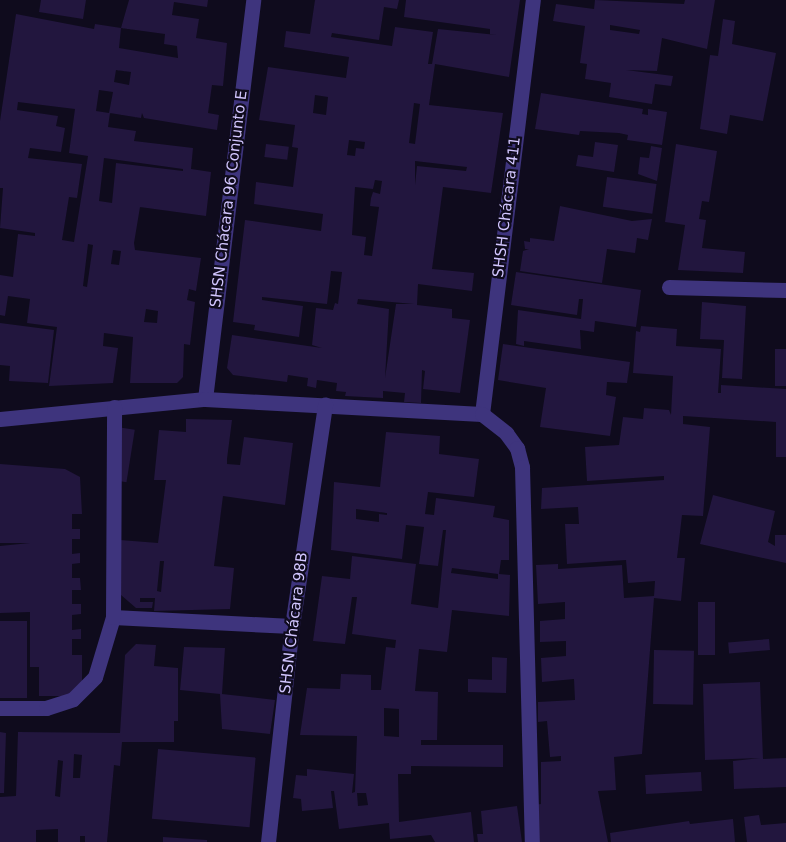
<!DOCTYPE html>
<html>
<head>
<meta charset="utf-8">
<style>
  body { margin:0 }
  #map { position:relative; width:786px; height:842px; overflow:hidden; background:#0f0b1d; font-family:"DejaVu Sans",sans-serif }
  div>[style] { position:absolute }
  .building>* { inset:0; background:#22163e; transform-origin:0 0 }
  .street>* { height:15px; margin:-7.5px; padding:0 7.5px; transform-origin:7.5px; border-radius:7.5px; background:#3e347d }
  span { translate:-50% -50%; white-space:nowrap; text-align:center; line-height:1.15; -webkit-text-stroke:4.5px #0f0b1d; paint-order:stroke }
  .street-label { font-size:15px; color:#d2c6ff }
</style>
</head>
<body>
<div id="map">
  <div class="building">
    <i style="clip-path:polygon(41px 0,86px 0,83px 19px,39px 12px)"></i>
    <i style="clip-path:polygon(evenodd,129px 0,208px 0,207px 7px,174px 2px,172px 15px,199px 19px,196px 38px,227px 43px,223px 86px,212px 85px,208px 113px,219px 115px,217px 130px,144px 118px,142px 113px,141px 118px,110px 113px,108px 127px,136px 131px,134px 141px,193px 148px,191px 169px,211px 172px,206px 216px,140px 207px,134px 243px,135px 250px,201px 258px,196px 291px,189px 289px,187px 300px,195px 302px,190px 345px,184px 344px,183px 377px,177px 383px,130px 383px,133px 337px,104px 333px,103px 346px,118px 348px,113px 383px,49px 386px,57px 327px,27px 323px,30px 299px,8px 296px,5px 316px,0 315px,0 275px,13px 277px,18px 234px,35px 236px,35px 233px,0 228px,3px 188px,0 188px,0 121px,16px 14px,94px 29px,95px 24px,121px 28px,119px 48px,178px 58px,177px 46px,164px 44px,165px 34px,121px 28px,129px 0,116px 70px,131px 72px,129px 85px,114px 82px,116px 70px,129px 0,99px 90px,113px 92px,109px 113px,96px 111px,99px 90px,129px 0,18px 102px,75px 109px,69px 153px,88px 156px,74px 242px,62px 240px,69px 197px,77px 198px,82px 164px,28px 158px,30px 148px,61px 152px,65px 128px,56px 126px,58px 116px,17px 110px,18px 102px,129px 0,104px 158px,183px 169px,183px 171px,116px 163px,112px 203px,99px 201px,104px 158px,129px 0,88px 244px,93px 245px,87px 287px,83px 286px,88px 244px,129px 0,113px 250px,121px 251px,119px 265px,111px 264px,113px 250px,129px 0,146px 309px,158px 311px,157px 323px,144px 322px,146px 309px)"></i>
    <i style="clip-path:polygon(evenodd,315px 0,399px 0,397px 9px,384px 7px,379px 40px,332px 33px,331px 37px,392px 46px,395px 27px,433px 32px,428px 64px,432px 64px,438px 29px,497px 35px,490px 34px,490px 29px,404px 17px,406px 0,520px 0,509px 77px,435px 64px,429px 105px,503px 113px,491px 193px,443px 187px,432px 269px,474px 273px,472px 291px,418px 284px,417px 305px,452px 309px,452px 318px,470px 320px,460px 393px,423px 389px,425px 371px,422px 370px,421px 403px,404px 402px,405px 393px,383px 391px,383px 398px,345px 396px,346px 392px,336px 391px,337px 383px,317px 380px,316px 388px,307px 386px,308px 378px,288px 375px,287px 382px,233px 375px,227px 368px,232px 335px,322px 348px,312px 345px,316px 308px,333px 310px,335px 303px,338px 304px,342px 272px,331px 271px,327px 304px,262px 297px,262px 300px,303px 306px,299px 337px,254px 330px,255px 325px,233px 322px,245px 220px,321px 231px,323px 214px,254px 204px,256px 182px,293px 187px,298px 148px,292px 147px,295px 125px,259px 120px,268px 67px,346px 78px,349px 57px,284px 47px,286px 31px,310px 34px,315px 0,315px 95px,328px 97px,326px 115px,313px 113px,315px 95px,315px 0,414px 103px,420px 104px,415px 144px,409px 143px,414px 103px,315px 0,349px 140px,365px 142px,364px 149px,356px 148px,355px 156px,347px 155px,349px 140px,315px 0,415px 161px,467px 167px,466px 171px,417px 166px,415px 185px,415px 161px,315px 0,375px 180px,382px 181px,380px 194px,373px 192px,371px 198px,370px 206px,379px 207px,372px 256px,364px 255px,366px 237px,352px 235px,355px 187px,373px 189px,375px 180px,315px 0,358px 299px,414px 304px,396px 304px,385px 378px,389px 309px,357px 304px,358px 299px)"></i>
    <i style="clip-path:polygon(evenodd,595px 0,684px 4px,685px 0,715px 0,707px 49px,662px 38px,657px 71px,626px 70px,673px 76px,671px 86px,655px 84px,652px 104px,609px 97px,611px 83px,585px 79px,587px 64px,580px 63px,585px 26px,553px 21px,556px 4px,594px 9px,595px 0,610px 25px,640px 30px,639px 34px,610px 30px,610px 25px)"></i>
    <i style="clip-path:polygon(723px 19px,735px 21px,732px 44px,776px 53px,763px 121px,730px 115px,727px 134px,700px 129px,710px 55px,718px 56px)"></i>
    <i style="clip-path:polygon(541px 93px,643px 109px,642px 114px,648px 115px,648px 109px,667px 112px,662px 145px,627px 140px,628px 135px,619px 133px,580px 131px,579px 135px,535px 129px)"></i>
    <i style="clip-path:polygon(595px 142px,618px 145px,614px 172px,576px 166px,578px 155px,593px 157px)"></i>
    <i style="left:266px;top:144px;width:23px;height:13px;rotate:7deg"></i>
    <i style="clip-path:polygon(676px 144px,717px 151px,709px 202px,702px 201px,699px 219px,706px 220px,702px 248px,745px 252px,743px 273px,678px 270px,685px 225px,665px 222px)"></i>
    <i style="clip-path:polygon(651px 146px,662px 148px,657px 181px,638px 174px,640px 157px,649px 158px)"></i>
    <i style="left:607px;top:177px;width:50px;height:30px;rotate:8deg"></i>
    <i style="clip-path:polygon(560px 206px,632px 221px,652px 219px,648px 240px,637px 238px,635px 253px,607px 249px,602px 283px,520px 271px,523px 251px,529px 249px,525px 249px,524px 241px,530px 242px,530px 238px,554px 241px)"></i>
    <i style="clip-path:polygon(516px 272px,641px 290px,636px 327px,595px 321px,594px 332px,580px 330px,581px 349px,524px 341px,524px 346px,516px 344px,518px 310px,581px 319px,583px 299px,579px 299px,577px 315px,511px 305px)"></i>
    <i style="clip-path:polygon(702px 302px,746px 306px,742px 379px,722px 378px,724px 340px,700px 339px)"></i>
    <i style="clip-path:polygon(0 323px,54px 330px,48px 383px,9px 381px,10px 366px,0 365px)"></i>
    <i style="clip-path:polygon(641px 326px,677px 329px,676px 346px,721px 349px,718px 393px,721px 393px,721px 385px,786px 389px,786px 457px,776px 457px,776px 422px,683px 416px,683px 424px,710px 427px,703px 516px,682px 515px,677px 558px,685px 558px,681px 601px,654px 598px,642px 754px,614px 757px,616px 790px,598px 791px,608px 842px,535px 842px,533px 805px,541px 804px,541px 762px,561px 761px,561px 756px,550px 757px,547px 721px,538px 722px,538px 702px,575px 700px,574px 679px,542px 682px,541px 658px,566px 656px,566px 641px,540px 642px,540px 621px,565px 619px,565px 602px,538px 604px,536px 565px,558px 564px,558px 569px,622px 565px,624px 598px,654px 596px,655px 581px,628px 583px,626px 560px,567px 564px,565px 524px,579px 524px,578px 507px,541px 509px,542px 488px,664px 480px,664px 476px,587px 481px,585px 447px,619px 445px,623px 417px,643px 419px,644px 408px,669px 410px,671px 415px,673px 376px,633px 373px,636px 331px,640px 332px)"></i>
    <i style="clip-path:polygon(503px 344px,630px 362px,627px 383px,607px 382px,606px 395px,616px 397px,610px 436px,540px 427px,546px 388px,498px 380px)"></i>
    <i style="left:775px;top:349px;width:11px;height:37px"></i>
    <i style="clip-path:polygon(evenodd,186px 419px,232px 420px,227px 459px,213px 459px,227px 459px,227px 464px,240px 465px,244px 437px,293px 443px,285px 505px,223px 496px,214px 566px,234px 568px,230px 609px,154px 611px,155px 598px,140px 598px,140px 602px,153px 602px,152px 608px,136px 608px,121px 595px,120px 540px,158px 543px,166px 480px,154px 480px,159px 430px,186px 432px,186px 419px,160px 561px,164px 561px,161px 592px,157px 591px,160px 561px)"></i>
    <i style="left:117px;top:427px;width:18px;height:53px;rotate:9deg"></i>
    <i style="clip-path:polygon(evenodd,386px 432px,440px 436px,439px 454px,479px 459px,474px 497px,428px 492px,425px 514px,434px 515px,436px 498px,495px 506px,493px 517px,509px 520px,509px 560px,501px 560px,499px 574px,510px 575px,509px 616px,452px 610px,447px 652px,419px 649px,415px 691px,438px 692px,437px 740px,421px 740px,421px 745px,503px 745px,503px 767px,411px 766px,411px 774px,398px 774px,399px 822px,471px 812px,474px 842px,435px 842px,431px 835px,390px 839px,389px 823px,339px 829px,334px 791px,331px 791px,333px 808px,302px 811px,301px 799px,293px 798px,296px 775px,307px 776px,307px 769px,354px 774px,352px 793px,355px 792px,357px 736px,300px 735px,307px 688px,340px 689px,341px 674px,371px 675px,371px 690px,381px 690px,386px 647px,395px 648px,396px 640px,352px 634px,357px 597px,352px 597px,345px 644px,313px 641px,322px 576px,350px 579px,352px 556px,416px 564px,411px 604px,438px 608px,446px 530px,443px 530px,438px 566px,419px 564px,424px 527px,406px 525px,402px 559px,331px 550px,334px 482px,380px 487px,386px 432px,356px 509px,387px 513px,387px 515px,379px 514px,379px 522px,356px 519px,356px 509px,386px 432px,452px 568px,498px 574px,498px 579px,451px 573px,452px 568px,386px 432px,384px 708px,399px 709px,399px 737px,384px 736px,384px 708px,386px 432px,357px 793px,366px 793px,368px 805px,358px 806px,357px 793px)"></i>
    <i style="clip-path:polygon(0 464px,65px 469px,80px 477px,82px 514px,72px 514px,72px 529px,80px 529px,80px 539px,72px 539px,72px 554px,80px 553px,80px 563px,72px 564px,72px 578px,80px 578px,81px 590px,72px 590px,72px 604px,81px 604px,81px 614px,72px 615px,72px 630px,81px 629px,81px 639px,72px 639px,72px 655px,82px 655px,82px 686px,72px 696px,39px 696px,39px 667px,30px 667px,30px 612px,0 613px,0 546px,30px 543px,0 543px)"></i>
    <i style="clip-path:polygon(713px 495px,775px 511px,768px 542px,775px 546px,775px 535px,786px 535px,786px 563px,700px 544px)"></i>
    <i style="left:698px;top:602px;width:17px;height:53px"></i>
    <i style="left:0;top:621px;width:27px;height:77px"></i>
    <i style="left:769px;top:639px;width:11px;height:41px;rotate:85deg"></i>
    <i style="clip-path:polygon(evenodd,136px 644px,156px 645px,154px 666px,178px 668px,178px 721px,174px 721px,174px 742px,122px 742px,120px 766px,114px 765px,107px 842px,85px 842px,85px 836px,80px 836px,80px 842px,58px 842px,58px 829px,36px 830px,36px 842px,0 842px,0 797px,16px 796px,18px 732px,120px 733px,125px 655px,136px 644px,74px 754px,82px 755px,80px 778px,73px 778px,74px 754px,136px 644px,58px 760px,63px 761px,60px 797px,55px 796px,58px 760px)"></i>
    <i style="clip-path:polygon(184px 647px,225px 648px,222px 694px,275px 700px,270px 734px,222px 729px,220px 694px,180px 690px)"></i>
    <i style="left:654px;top:650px;width:40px;height:54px;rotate:1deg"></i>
    <i style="clip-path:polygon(492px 657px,507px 658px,506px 693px,468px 692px,468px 679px,492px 680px)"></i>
    <i style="clip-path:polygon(760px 682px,763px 759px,786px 758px,786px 787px,734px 789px,733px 761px,760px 758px,705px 760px,703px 684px)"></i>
    <i style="clip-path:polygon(0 732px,6px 733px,4px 793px,0 793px)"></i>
    <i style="left:158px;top:749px;width:98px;height:70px;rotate:5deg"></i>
    <i style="left:701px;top:772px;width:19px;height:56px;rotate:87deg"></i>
    <i style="clip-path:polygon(517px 806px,522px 842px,478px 842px,477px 834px,483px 834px,481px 811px)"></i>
    <i style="clip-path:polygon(759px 815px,761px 825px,786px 823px,786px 842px,747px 842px,744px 817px)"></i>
    <i style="clip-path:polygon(733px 819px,735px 842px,611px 842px,610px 833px,689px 821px,690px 824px)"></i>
    <i style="clip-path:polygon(163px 837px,207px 840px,207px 842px,163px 842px)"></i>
  </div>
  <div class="street">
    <i style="left:669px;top:287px;width:117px;rotate:1.5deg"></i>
    <i style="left:205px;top:399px;width:402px;rotate:-83.1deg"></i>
    <i style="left:482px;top:414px;width:417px;rotate:-83deg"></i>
    <i style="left:0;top:419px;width:206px;rotate:-5.6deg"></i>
    <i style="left:205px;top:399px;width:277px;rotate:3.1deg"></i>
    <i style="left:482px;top:414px;width:31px;rotate:38deg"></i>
    <i style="left:506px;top:433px;width:19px;rotate:54deg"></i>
    <i style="left:517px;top:448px;width:20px;rotate:75deg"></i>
    <i style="left:522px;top:467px;width:375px;rotate:88.5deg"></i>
    <i style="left:113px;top:617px;width:179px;rotate:2.9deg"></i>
    <i style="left:0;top:708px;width:46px"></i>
    <i style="left:46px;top:708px;width:28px;rotate:-18deg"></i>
    <i style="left:73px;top:699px;width:31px;rotate:-45deg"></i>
    <i style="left:95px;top:677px;width:63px;rotate:-73.3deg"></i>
    <i style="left:113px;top:617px;width:210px;rotate:-89.7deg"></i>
    <i style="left:268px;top:842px;width:217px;rotate:-83.7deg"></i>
    <i style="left:292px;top:626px;width:224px;rotate:-81.5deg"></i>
  </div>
  <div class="street-label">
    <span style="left:229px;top:199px;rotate:-83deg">SHSN Chácara 96 Conjunto E</span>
    <span style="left:507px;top:207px;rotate:-83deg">SHSH Chácara 411</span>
    <span style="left:294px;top:623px;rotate:-83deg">SHSN Chácara 98B</span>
  </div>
</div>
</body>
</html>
